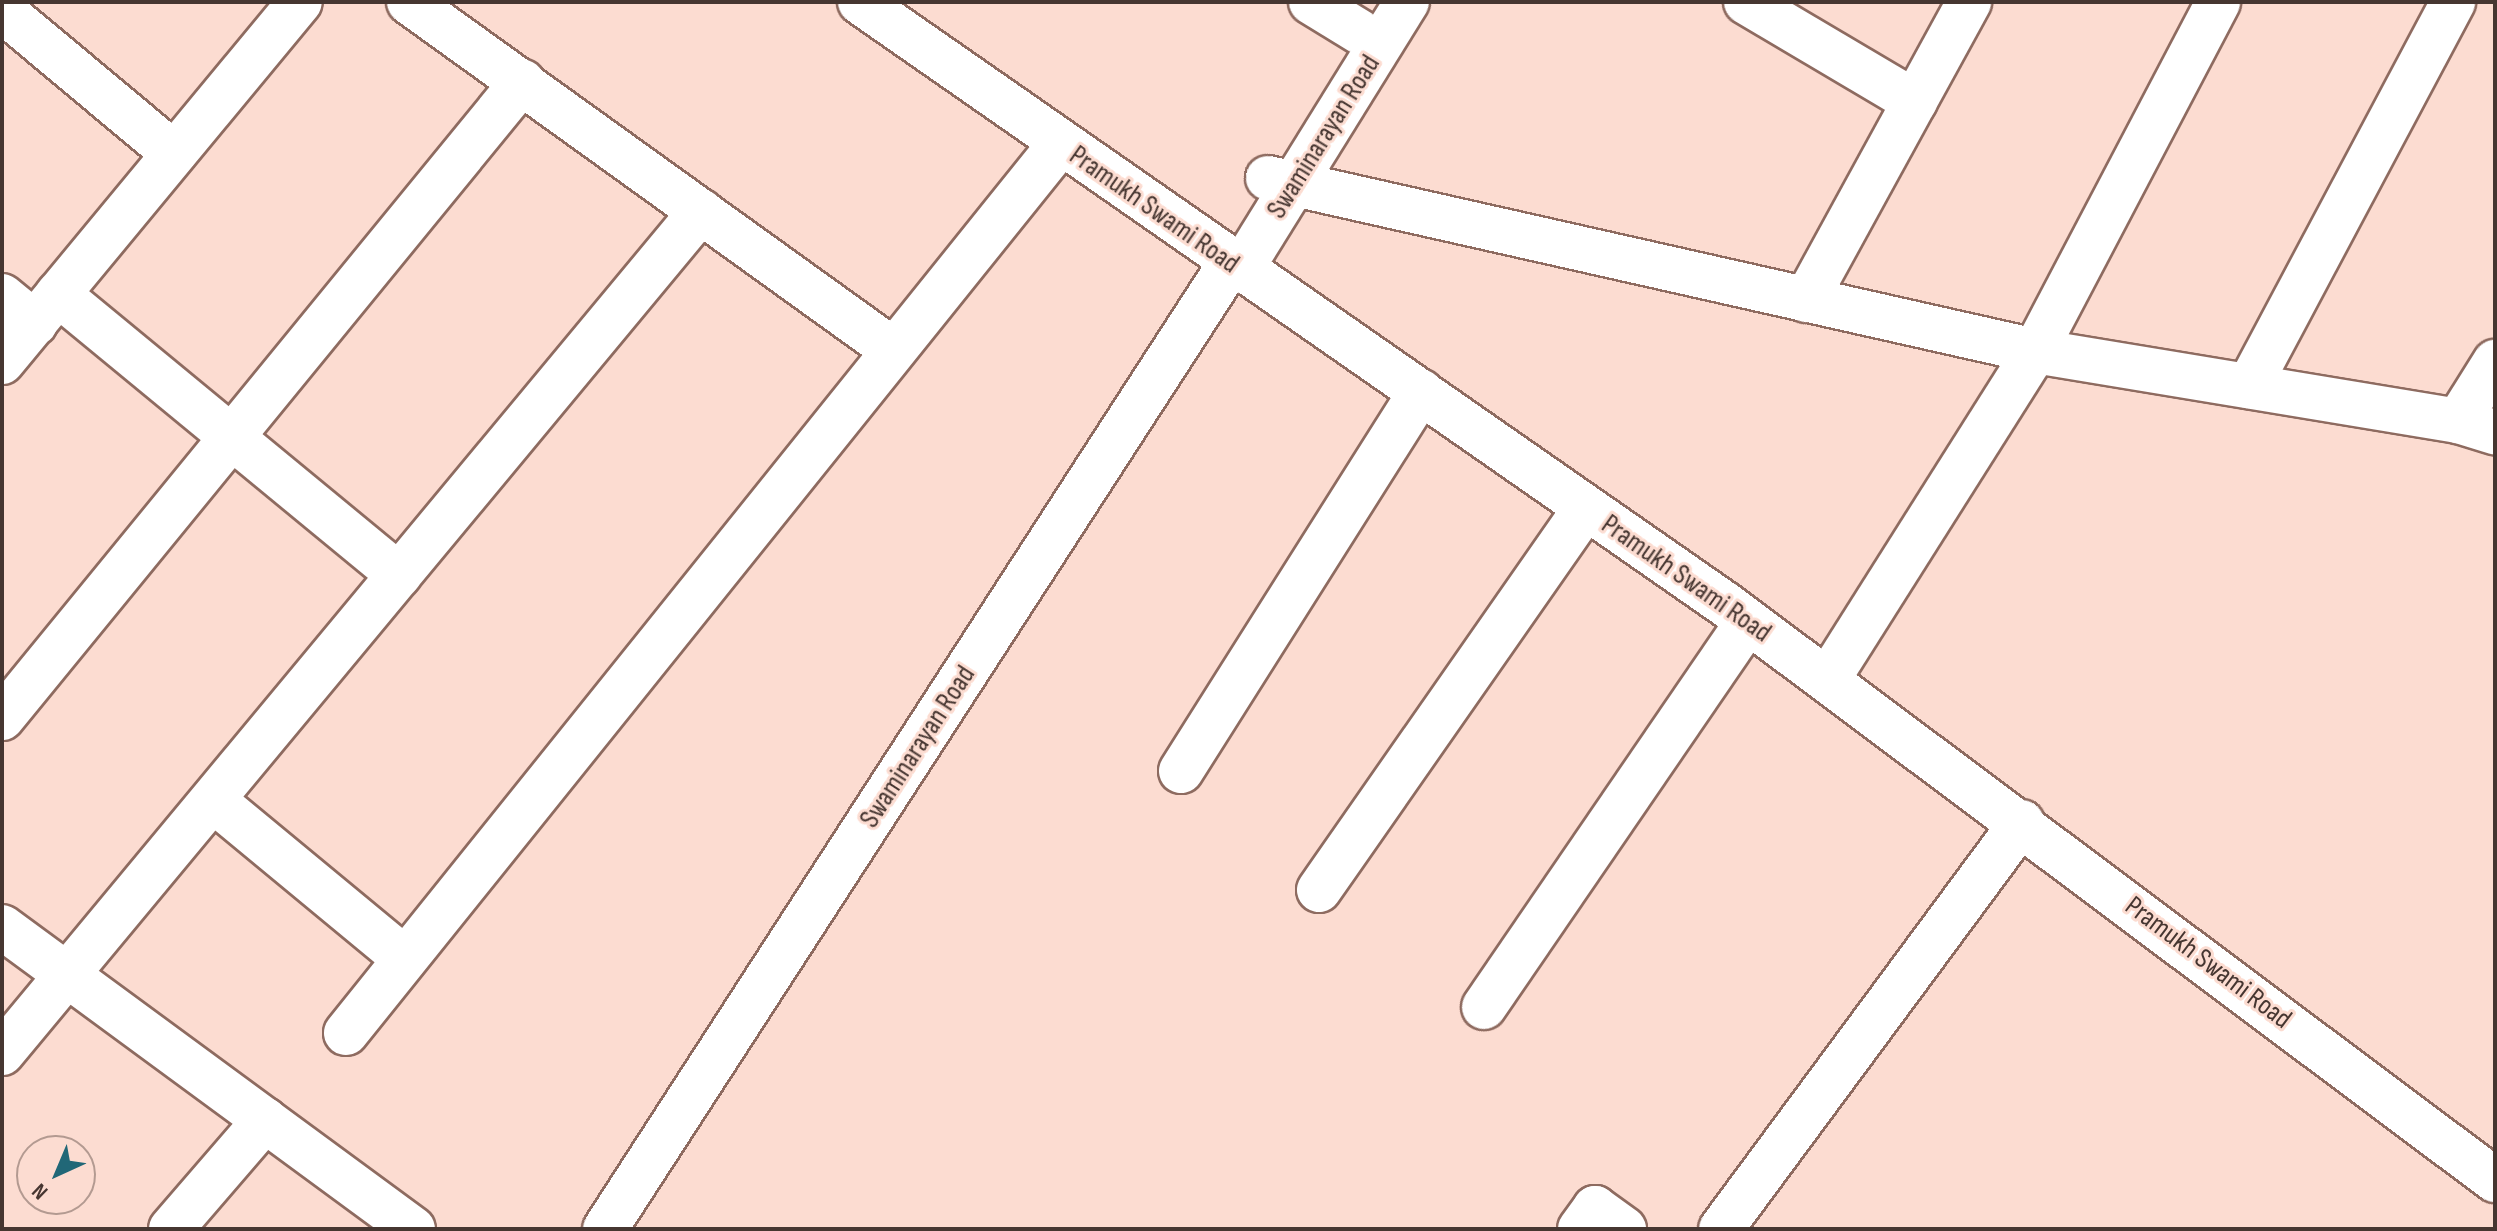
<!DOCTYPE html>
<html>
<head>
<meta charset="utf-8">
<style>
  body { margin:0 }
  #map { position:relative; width:2497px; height:1231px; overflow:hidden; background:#fcdcd1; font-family:"Sofia Sans Condensed",sans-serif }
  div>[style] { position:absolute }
  .roads { filter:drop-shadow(2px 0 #8e6b60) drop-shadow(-2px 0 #8e6b60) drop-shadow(0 2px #8e6b60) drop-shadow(0 -2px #8e6b60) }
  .minor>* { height:44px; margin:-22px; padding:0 22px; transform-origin:22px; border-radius:22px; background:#fff }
  .major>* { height:44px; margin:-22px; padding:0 22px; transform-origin:22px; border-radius:22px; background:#fff }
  span { translate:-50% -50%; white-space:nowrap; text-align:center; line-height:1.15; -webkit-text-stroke:6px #fcdcd1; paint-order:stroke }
  .street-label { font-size:28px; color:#463631 }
  .frame { position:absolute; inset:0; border:4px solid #463631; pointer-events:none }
  .north { position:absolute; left:16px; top:1135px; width:80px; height:80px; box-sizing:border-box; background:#fcdcd1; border:2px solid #b39a91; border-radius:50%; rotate:224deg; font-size:22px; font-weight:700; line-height:32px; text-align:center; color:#463631 }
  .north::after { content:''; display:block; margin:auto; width:28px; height:36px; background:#216777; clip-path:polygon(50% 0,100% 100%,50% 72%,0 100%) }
</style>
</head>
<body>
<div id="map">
  <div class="roads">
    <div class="minor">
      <i style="left:409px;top:2px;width:596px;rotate:35.72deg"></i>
      <i style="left:1311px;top:2px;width:57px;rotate:31.5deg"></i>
      <i style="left:1746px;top:2px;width:196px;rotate:30.6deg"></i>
      <i style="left:2px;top:10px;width:224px;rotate:39.9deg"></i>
      <i style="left:1268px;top:178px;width:786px;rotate:12.71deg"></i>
      <i style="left:2035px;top:351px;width:429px;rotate:9.4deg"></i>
      <i style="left:2458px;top:421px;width:39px;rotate:17deg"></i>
      <i style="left:1240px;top:271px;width:317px;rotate:-58.2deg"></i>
      <i style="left:58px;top:294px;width:442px;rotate:39.5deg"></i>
      <i style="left:2px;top:296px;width:43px;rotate:39.3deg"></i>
      <i style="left:1806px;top:300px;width:340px;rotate:-61.3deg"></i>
      <i style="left:2px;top:362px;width:467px;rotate:-50.4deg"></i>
      <i style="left:2249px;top:386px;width:435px;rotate:-62deg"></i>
      <i style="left:2458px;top:421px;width:70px;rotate:-57.9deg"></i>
      <i style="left:1828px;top:679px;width:388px;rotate:-57.7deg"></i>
      <i style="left:2035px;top:351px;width:394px;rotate:-62.3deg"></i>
      <i style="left:2px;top:718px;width:822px;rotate:-50.73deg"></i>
      <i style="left:1181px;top:771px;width:449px;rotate:-57.7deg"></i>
      <i style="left:213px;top:800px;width:249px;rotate:39.6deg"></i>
      <i style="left:1319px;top:890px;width:465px;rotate:-55.1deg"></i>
      <i style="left:2px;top:927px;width:510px;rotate:36.31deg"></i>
      <i style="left:1484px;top:1007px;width:467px;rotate:-55.6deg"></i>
      <i style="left:346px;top:1033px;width:1140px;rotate:-51.23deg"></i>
      <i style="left:2px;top:1053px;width:1094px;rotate:-50.3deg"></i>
      <i style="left:171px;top:1229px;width:144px;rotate:-49.2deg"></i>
      <i style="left:1580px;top:1229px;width:26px;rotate:-54deg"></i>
      <i style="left:1595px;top:1208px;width:36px;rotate:36deg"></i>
      <i style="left:1721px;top:1229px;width:506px;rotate:-53.51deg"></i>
    </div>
    <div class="major">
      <i style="left:860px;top:2px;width:1054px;rotate:34.84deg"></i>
      <i style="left:1725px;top:604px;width:962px;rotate:36.8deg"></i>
      <i style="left:605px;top:1229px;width:1150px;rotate:-57.07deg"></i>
    </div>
  </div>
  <div class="street-label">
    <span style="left:1324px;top:137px;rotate:-58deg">Swaminarayan Road</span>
    <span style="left:1154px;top:210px;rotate:35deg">Pramukh Swami Road</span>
    <span style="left:1686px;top:579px;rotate:35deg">Pramukh Swami Road</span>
    <span style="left:918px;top:747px;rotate:-57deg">Swaminarayan Road</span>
    <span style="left:2208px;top:963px;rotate:37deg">Pramukh Swami Road</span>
  </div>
  <div class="frame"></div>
  <div class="north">N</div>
</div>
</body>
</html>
